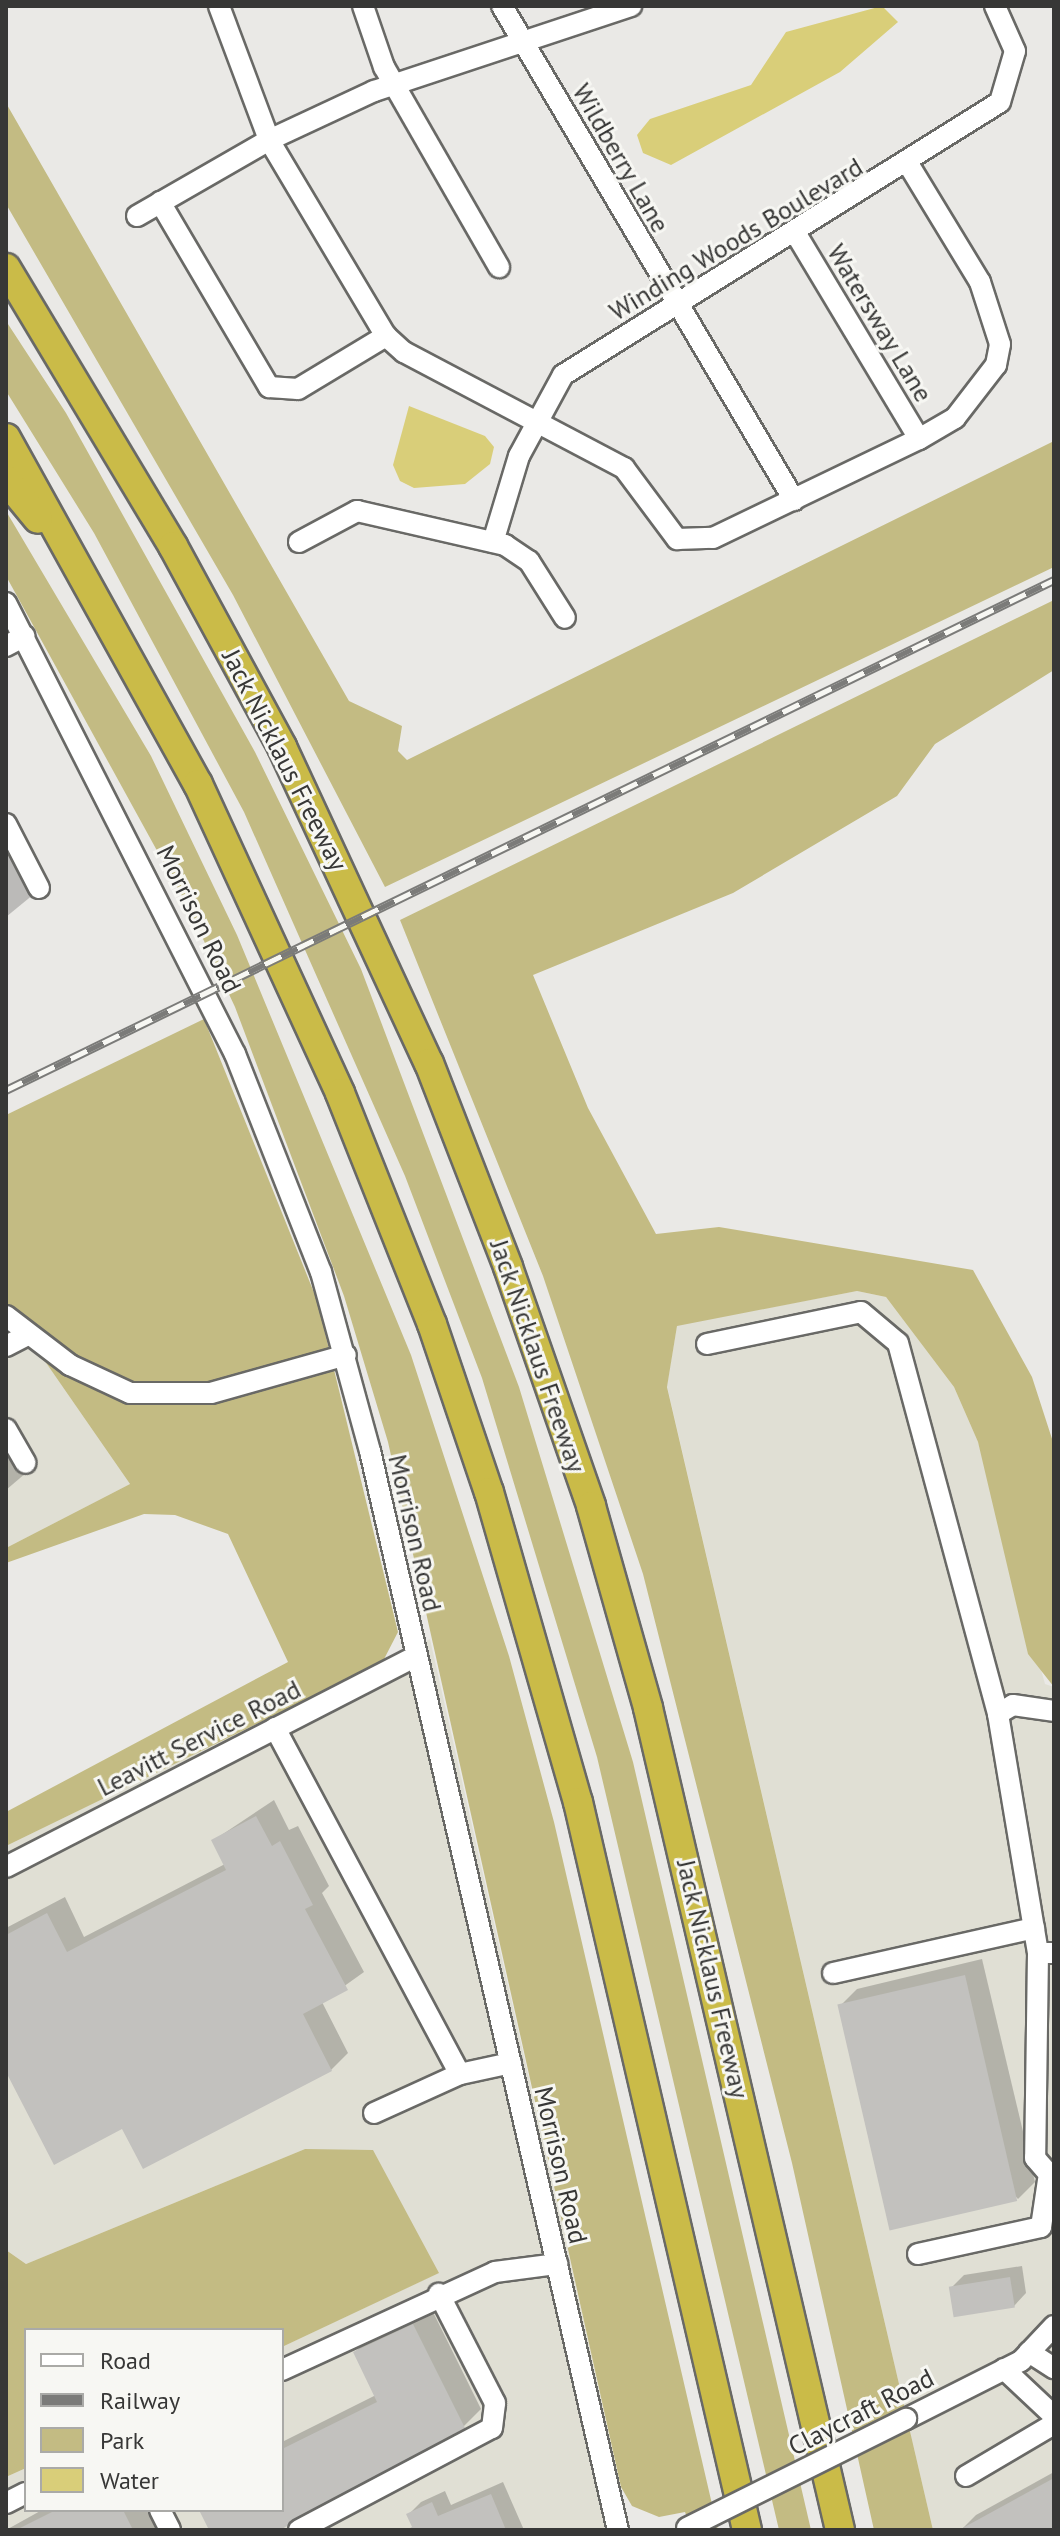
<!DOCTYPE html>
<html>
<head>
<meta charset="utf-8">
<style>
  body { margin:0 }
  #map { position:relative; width:1060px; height:2536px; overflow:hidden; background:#eae9e6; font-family:"PT Sans",sans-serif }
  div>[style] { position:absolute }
  .built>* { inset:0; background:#e0dfd4 }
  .green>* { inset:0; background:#c3bb83 }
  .water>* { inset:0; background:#d9ce79 }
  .shadow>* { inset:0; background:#0003 }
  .building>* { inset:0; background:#c2c1be; transform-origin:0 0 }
  .roads { filter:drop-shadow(2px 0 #696966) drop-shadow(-2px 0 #696966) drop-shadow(0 2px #696966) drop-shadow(0 -2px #696966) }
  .minor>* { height:20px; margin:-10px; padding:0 10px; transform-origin:10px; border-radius:10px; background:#fff }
  .highway>* { height:28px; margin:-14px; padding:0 14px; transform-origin:14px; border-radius:14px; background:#cabb48 }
  .rail>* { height:9px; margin-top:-4.5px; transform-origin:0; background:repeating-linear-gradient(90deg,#f7f7f3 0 18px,#7b7b79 0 36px); box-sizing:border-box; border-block:2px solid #7b7b79 }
  .bridges { filter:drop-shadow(2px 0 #696966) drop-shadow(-2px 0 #696966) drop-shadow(0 2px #696966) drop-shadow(0 -2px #696966) }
  .minor-bridge>* { height:20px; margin:-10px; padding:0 10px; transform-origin:10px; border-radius:10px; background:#fff }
  span { translate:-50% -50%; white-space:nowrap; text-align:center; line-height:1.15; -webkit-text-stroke:6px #f7f7f3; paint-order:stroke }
  .street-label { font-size:26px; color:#373736 }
  .frame { position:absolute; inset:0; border:8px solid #373736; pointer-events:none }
  .legend { position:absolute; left:24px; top:2328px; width:260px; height:184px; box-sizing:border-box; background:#f7f7f3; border:2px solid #aaaaa7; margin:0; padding:10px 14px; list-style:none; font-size:24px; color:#373736 }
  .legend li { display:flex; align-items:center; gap:16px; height:40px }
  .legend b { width:40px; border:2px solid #aaaaa7 }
</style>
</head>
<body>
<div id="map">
  <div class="built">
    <i style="clip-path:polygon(857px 1291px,886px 1297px,954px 1387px,978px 1442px,1045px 1684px,1054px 1687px,1054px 2530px,933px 2530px,667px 1386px,677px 1325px)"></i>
    <i style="clip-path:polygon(6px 1305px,130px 1484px,6px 1548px)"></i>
    <i style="clip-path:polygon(430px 1639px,621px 2487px,616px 2530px,6px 2530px,6px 2477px,26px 2468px,26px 2510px,282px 2510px,282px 2347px,438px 2273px,305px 2149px,26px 2264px,6px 2250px,6px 1846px)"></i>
  </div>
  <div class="green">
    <i style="clip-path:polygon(6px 103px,349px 701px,402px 726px,398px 751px,407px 760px,1054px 441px,1054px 567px,385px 887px,233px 595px,6px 204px)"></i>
    <i style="clip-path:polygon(6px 321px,66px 413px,255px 752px,361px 969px,519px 1387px,633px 1762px,811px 2530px,779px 2530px,597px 1757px,482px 1378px,405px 1176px,244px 812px,94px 533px,6px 391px)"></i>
    <i style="clip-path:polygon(6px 511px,151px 756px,237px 935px,411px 1355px,509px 1656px,554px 1822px,718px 2530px,692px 2530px,685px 2512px,659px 2517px,632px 2506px,621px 2487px,388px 1442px,344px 1296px,235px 1007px,188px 907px,6px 576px)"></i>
    <i style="clip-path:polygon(1054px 600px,1054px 670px,935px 744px,897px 796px,733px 893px,533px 975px,588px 1108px,656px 1234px,719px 1227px,973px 1270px,1032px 1377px,1054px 1445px,1054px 1687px,1028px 1654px,978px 1442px,954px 1387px,886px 1297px,857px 1291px,677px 1326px,667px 1387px,933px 2530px,874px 2530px,792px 2163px,643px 1574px,543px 1276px,400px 920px)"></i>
    <i style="clip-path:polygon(204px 1019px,317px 1300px,398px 1632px,382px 1663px,6px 1846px,6px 1812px,288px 1662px,228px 1534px,175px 1515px,144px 1514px,6px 1563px,6px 1548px,130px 1484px,6px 1305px,6px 1115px)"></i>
    <i style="clip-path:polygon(305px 2149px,373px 2150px,439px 2273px,282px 2347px,282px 2330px,26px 2330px,26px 2468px,6px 2477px,6px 2250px,26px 2264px)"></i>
  </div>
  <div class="water">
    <i style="clip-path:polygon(882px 6px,898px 22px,840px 72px,671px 165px,643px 153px,637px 135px,650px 119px,751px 85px,786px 32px)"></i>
    <i style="clip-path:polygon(409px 406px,485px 436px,494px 447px,490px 464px,465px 484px,414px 488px,400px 481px,393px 465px)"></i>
  </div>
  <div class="shadow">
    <i style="clip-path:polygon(6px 841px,34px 894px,6px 917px)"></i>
    <i style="clip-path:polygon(6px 1426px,33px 1467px,6px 1490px)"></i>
    <i style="clip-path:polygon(274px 1800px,289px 1830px,298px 1826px,329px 1886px,322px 1893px,364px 1972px,322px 2002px,348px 2053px,331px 2070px,122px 2126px,6px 2068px,6px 1928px,65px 1897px,84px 1937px,225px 1864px,214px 1840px)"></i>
    <i style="clip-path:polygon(982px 1959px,1035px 2182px,1018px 2199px,840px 2006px,857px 1989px)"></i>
    <i style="clip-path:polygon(1022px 2266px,1026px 2293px,1014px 2306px,951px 2288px,964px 2275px)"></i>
    <i style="clip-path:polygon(431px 2308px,481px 2409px,464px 2426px,271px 2530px,211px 2530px,201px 2510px,282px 2510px,282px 2442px,376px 2395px,355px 2352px,372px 2335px)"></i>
    <i style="clip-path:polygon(1054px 2472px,1054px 2530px,961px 2530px,976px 2515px)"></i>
    <i style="clip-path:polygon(503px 2482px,524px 2530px,415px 2530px,409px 2514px,421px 2502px,445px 2491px,451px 2505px)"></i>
    <i style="clip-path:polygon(42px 2510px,148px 2510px,158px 2530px,6px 2530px)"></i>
  </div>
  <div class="building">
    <i style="clip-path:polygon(256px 1816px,272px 1846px,280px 1841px,313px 1905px,305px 1909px,348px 1990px,303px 2014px,332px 2071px,143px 2169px,122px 2129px,54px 2165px,6px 2072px,6px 1935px,47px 1913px,67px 1952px,226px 1870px,211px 1840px)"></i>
    <i style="left:965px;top:1975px;width:232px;height:131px;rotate:77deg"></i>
    <i style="left:1010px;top:2277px;width:31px;height:62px;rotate:81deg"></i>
    <i style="clip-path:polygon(413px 2324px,465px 2428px,280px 2530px,209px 2530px,199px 2510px,282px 2510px,282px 2449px,377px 2402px,353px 2352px)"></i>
    <i style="clip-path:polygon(1054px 2478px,1054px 2530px,959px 2530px)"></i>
    <i style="clip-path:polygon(491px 2494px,506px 2530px,406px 2530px,412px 2527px,406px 2514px,432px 2502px,438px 2516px)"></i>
    <i style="clip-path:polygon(56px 2510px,123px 2510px,133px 2530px,16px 2530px)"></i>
  </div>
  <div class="roads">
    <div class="minor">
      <i style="left:219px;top:6px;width:143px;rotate:69.5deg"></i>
      <i style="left:269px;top:140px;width:228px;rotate:59.2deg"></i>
      <i style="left:386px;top:336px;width:24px;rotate:42deg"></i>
      <i style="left:404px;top:352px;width:249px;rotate:27.8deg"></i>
      <i style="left:624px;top:468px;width:89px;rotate:53.3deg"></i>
      <i style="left:677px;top:539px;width:36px;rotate:-2deg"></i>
      <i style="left:713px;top:538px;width:229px;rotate:-25.7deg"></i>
      <i style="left:919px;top:439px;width:42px;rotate:-30.3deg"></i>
      <i style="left:955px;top:418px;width:67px;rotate:-52.3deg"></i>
      <i style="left:996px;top:365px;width:21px;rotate:-79deg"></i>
      <i style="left:1000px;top:344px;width:65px;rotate:-107.9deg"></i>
      <i style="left:980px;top:282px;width:137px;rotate:-121.3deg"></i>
      <i style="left:363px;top:6px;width:65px;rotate:71deg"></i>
      <i style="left:384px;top:67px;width:231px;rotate:60.1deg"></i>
      <i style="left:502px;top:6px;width:574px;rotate:59.41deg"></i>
      <i style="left:160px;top:202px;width:215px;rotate:59.5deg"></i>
      <i style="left:269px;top:387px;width:29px;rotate:4deg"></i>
      <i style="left:298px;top:389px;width:103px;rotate:-31.1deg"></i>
      <i style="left:137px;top:216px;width:152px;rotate:-29.9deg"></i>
      <i style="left:269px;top:140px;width:116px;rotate:-25deg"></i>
      <i style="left:374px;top:91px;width:271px;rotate:-18.3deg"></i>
      <i style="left:796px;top:234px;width:239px;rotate:59deg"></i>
      <i style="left:299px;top:542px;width:66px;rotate:-28.1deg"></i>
      <i style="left:357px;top:511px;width:152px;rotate:12.9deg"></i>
      <i style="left:505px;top:545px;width:29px;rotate:34deg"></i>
      <i style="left:529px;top:561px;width:67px;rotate:57.7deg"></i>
      <i style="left:493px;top:542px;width:90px;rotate:-73.2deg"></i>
      <i style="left:519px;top:456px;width:92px;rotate:-61.5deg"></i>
      <i style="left:563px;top:375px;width:515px;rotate:-31.99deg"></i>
      <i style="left:1000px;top:102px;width:53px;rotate:-73.6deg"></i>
      <i style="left:1015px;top:51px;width:49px;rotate:-114deg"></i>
      <i style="left:6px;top:603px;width:506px;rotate:63.08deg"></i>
      <i style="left:235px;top:1054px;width:234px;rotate:68.5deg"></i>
      <i style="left:321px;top:1272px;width:186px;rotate:74.7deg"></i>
      <i style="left:370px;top:1451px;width:1107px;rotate:77.06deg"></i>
      <i style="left:6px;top:646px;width:21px;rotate:-28deg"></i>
      <i style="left:6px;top:824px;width:72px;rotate:62.7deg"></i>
      <i style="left:6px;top:1316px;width:81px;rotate:37.4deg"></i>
      <i style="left:70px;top:1365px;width:66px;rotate:25deg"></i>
      <i style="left:130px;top:1393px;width:81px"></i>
      <i style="left:211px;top:1393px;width:140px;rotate:-15.7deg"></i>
      <i style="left:707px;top:1344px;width:157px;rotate:-11.7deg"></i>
      <i style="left:861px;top:1312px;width:48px;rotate:40deg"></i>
      <i style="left:898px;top:1343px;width:384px;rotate:74.9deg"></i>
      <i style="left:6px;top:1346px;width:25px;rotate:-27deg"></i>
      <i style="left:6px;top:1429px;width:39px;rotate:60deg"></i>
      <i style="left:275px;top:1728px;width:392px;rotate:61.9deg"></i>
      <i style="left:6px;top:1867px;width:461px;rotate:-27.2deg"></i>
      <i style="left:1038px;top:1953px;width:242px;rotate:-99.5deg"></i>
      <i style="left:998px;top:1714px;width:17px;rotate:-31deg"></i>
      <i style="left:1013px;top:1705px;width:41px;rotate:8.3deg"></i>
      <i style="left:1054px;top:1953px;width:16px;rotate:180deg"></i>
      <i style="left:1038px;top:1953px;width:205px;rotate:90.8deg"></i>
      <i style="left:1035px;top:2158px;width:29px;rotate:49deg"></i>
      <i style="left:833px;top:1973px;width:206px;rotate:-12.6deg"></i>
      <i style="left:374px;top:2113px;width:94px;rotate:-24.4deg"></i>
      <i style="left:460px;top:2074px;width:52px;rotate:-12.2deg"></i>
      <i style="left:918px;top:2254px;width:126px;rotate:-12.4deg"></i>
      <i style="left:1041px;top:2227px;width:48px;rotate:-81.5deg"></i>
      <i style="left:1029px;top:2352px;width:30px;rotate:33deg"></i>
      <i style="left:1004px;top:2369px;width:69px;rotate:43.2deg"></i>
      <i style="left:282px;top:2370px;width:234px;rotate:-24.7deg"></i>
      <i style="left:495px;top:2272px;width:63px;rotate:-7.4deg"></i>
      <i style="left:906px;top:2419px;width:129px;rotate:-26.8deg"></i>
      <i style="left:1021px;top:2361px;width:48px;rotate:-46.7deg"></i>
      <i style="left:966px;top:2476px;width:102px;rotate:-30.6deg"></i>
      <i style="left:6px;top:2503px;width:22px;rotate:-27deg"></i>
      <i style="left:160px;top:2510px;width:22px;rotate:63deg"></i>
      <i style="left:299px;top:2530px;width:218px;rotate:-27.9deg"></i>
      <i style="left:492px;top:2428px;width:25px;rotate:-83deg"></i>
      <i style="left:495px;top:2403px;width:123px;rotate:-117.2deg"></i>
    </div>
    <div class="highway">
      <i style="left:6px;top:268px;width:324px;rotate:59deg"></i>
      <i style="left:173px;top:546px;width:229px;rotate:61.5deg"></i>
      <i style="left:282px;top:747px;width:349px;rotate:65.1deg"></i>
      <i style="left:429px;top:1063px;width:219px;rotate:68.8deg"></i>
      <i style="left:508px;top:1267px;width:253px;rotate:70.8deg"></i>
      <i style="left:591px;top:1506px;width:210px;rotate:74.2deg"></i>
      <i style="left:648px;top:1708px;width:844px;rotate:76.85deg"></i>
      <i style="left:6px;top:438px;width:396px;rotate:61deg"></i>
      <i style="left:198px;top:784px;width:340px;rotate:65.3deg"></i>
      <i style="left:340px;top:1093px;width:249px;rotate:68.3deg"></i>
      <i style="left:432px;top:1324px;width:177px;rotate:71.3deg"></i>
      <i style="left:489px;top:1492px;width:323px;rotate:74deg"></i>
      <i style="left:578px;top:1802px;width:747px;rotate:76.93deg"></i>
      <i style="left:6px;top:480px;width:50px;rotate:50.6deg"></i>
    </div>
  </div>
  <div class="rail">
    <i style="left:6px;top:1090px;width:1166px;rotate:-25.95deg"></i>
  </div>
  <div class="bridges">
    <div class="minor-bridge">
      <i style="left:687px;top:2528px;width:245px;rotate:-26.5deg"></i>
    </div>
  </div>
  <div class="street-label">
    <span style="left:621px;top:158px;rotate:60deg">Wildberry Lane</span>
    <span style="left:736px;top:239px;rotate:-31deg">Winding Woods Boulevard</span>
    <span style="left:880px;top:323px;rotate:59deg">Watersway Lane</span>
    <span style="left:285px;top:760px;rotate:63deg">Jack Nicklaus Freeway</span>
    <span style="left:199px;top:919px;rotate:64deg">Morrison Road</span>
    <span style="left:538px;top:1356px;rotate:71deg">Jack Nicklaus Freeway</span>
    <span style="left:415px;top:1533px;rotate:77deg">Morrison Road</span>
    <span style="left:199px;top:1738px;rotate:-27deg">Leavitt Service Road</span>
    <span style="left:713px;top:1979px;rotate:77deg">Jack Nicklaus Freeway</span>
    <span style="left:561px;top:2165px;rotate:77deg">Morrison Road</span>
    <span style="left:861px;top:2412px;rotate:-27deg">Claycraft Road</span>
  </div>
  <div class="frame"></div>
  <ul class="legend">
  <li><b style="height:10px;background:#fff"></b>Road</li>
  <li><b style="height:10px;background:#7b7b79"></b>Railway</li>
  <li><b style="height:22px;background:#c3bb83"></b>Park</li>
  <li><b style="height:22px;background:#d9ce79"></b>Water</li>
  </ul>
</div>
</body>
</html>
